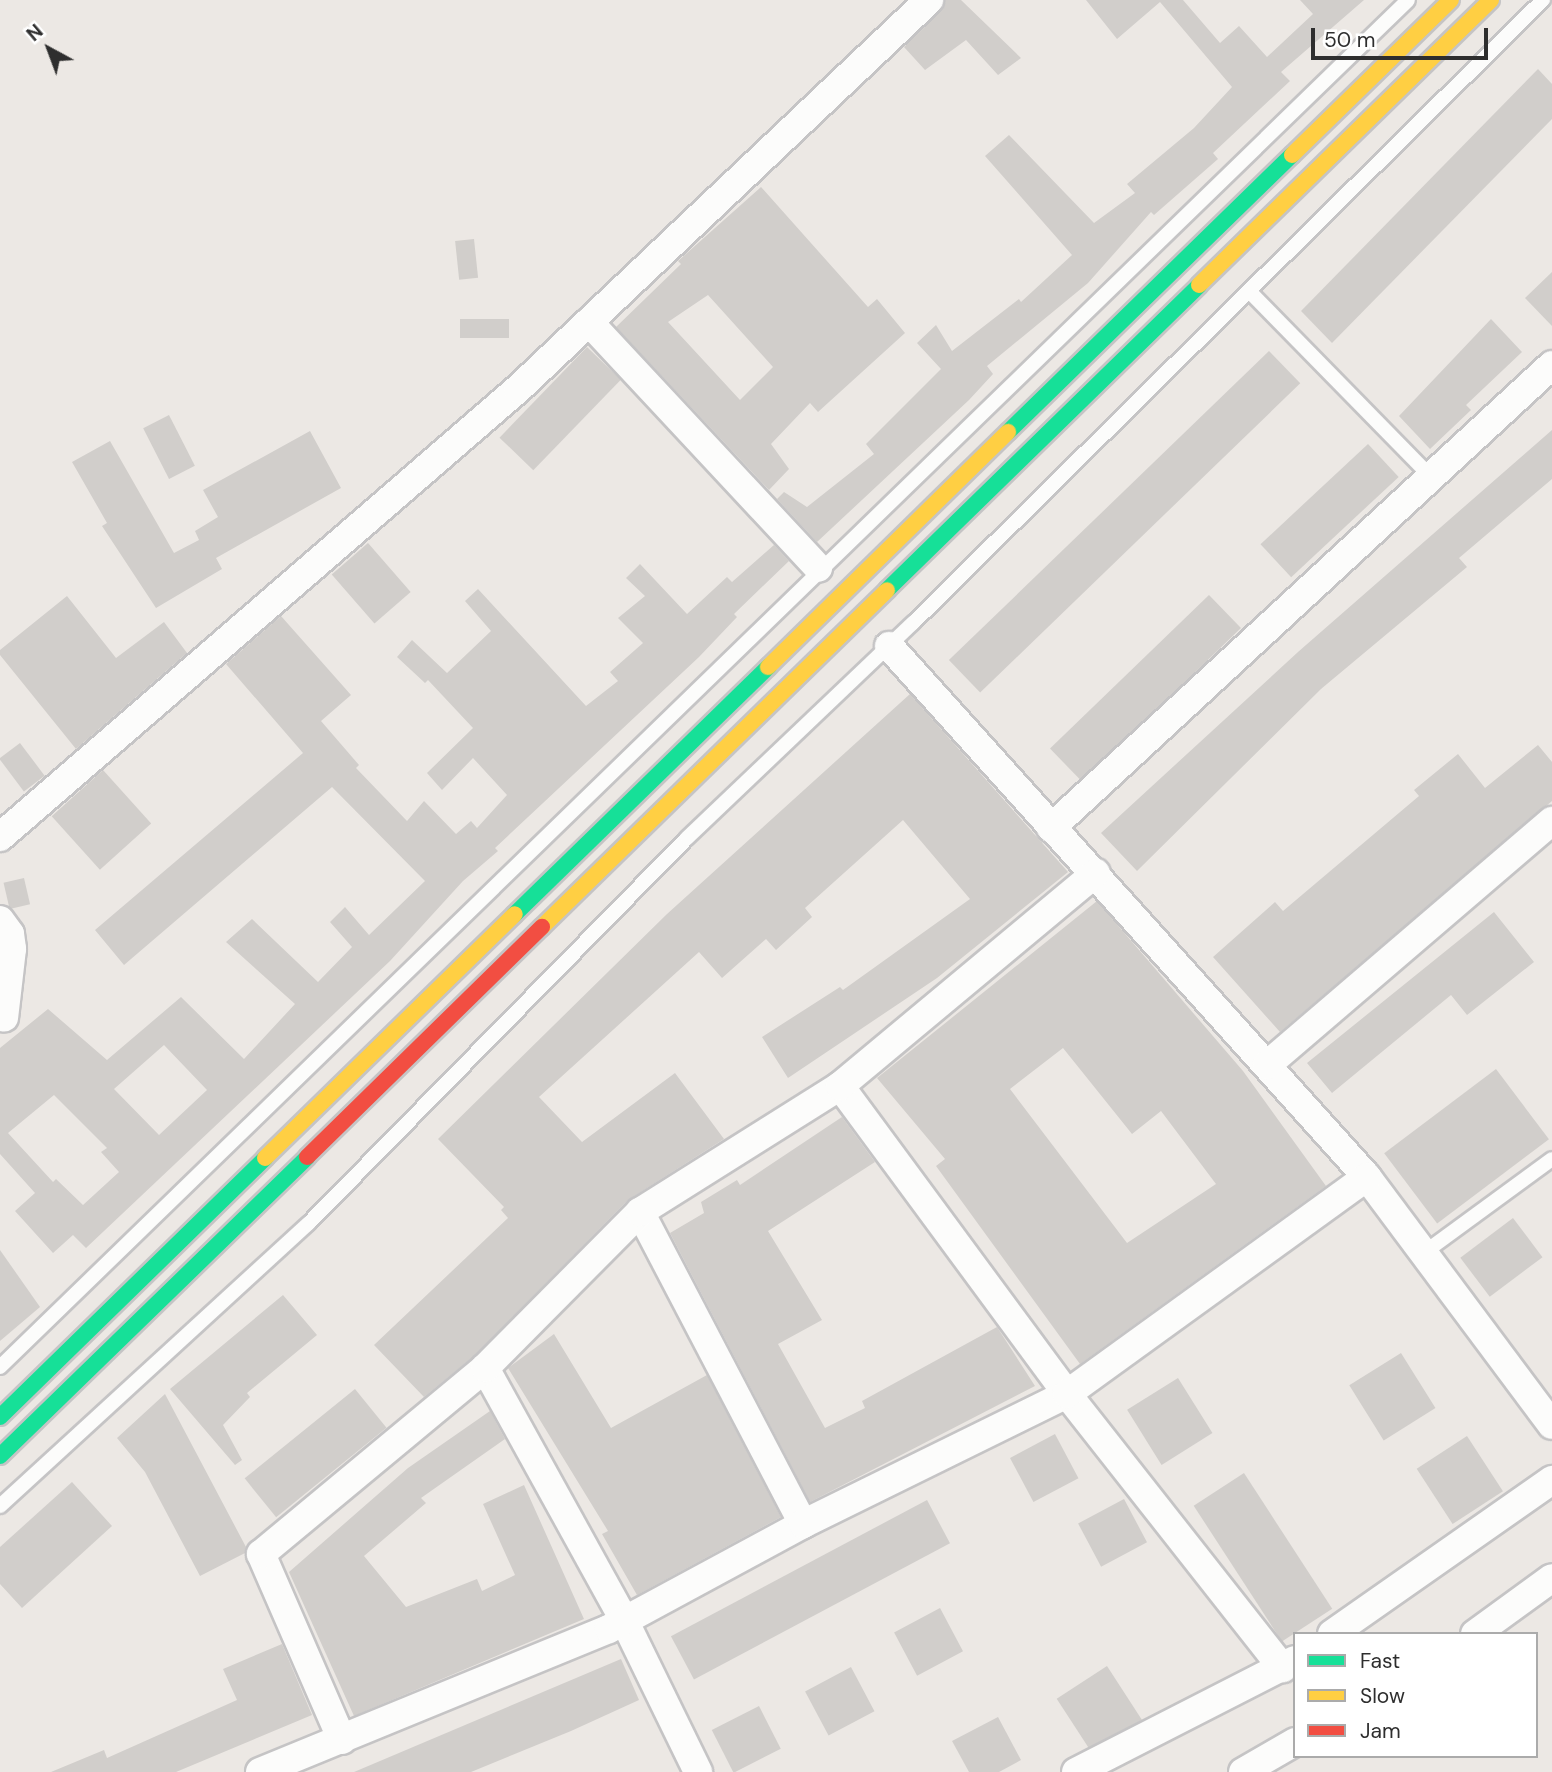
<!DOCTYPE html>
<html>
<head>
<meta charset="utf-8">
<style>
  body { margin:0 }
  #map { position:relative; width:1552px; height:1772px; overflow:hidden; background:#ece8e4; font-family:"DM Sans",sans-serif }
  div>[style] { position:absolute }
  .building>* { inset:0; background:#d1cecb; transform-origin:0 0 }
  .roads { filter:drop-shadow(2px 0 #c5c4c5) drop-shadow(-2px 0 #c5c4c5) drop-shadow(0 2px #c5c4c5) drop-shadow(0 -2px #c5c4c5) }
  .lane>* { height:14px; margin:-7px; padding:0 7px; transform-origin:7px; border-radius:7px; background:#fcfcfb }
  .street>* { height:28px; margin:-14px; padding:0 14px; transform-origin:14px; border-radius:14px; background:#fcfcfb }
  .fast>* { height:16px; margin:-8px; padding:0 8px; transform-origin:8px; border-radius:8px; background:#16e098 }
  .slow>* { height:16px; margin:-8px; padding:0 8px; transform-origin:8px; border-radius:8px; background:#ffcf43 }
  .jam>* { height:16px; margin:-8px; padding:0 8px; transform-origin:8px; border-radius:8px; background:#f24e42 }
  span { translate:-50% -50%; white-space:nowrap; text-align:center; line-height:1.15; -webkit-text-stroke:5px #fff; paint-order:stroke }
  .legend { position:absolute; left:1293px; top:1632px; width:245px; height:126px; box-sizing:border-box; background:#fff; border:2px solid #ababab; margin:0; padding:9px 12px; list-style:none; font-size:21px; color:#2e2e2e }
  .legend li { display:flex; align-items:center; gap:14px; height:35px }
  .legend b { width:35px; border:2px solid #ababab }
  .north { position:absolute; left:14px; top:14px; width:70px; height:70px; -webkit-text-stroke:5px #fff; paint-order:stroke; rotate:319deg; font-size:19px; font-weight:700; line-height:28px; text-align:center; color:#2e2e2e }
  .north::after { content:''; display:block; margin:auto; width:24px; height:32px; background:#2e2e2e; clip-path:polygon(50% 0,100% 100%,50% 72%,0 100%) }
  .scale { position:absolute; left:1311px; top:28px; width:177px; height:32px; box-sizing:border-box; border:4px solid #2e2e2e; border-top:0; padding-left:9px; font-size:21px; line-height:24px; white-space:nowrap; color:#2e2e2e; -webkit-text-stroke:5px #fff; paint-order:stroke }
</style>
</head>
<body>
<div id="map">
  <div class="building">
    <i style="clip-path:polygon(945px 0,961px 0,1021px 58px,998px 75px,966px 40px,925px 70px,904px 47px,940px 12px)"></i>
    <i style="clip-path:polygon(1086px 0,1183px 0,1220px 43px,1239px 26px,1267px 57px,1313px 14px,1300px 0,1364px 0,1281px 72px,1290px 81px,1213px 153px,1218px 159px,1154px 215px,1151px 212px,1088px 283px,987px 366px,993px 374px,969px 400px,817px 542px,777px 499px,784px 492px,807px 507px,874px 454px,866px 444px,941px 369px,917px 343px,936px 325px,952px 351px,1019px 299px,1021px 302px,1072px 255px,985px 156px,1009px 135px,1094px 223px,1135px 193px,1127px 184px,1194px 128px,1232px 87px,1160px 2px,1117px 39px)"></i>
    <i style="clip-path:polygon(1538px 69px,1552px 84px,1552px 119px,1332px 343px,1301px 311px)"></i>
    <i style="clip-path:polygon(evenodd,761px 187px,868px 307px,877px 299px,905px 333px,818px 412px,810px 403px,771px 444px,789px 469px,769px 490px,616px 327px,681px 264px,678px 261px,761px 187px,708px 295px,773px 367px,740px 400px,668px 322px,708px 295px)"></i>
    <i style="left:474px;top:239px;width:39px;height:19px;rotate:84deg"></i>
    <i style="clip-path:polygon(1552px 272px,1552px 326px,1525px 298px)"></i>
    <i style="left:460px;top:319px;width:49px;height:19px"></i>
    <i style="clip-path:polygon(1491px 319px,1522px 352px,1466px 405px,1471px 410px,1430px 449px,1399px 416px)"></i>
    <i style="left:587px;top:347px;width:47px;height:126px;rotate:44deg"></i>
    <i style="left:1269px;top:351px;width:45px;height:445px;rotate:46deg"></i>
    <i style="left:169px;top:415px;width:57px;height:29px;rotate:63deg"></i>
    <i style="clip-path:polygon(1552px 430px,1552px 479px,1459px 558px,1467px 567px,1321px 689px,1137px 871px,1101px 833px,1298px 652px)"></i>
    <i style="clip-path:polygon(310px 431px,341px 488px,216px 558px,222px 569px,156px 608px,102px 526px,107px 523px,72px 462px,110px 441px,174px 553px,199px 540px,195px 531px,218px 517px,203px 490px)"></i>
    <i style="left:1368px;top:444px;width:45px;height:147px;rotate:47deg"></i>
    <i style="left:368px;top:543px;width:65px;height:48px;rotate:49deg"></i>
    <i style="clip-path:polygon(evenodd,774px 545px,789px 561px,734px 614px,737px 617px,699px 657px,495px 848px,498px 851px,463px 881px,390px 961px,86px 1248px,73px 1235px,53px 1253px,15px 1211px,35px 1193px,0 1154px,0 1048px,48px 1009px,107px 1060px,181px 997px,244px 1059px,295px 1004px,226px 942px,252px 919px,318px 982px,352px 947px,330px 922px,345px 907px,369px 935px,425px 881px,332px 787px,124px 965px,95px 930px,303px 753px,226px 664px,281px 616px,351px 695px,321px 721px,359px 765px,356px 768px,407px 821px,424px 801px,456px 834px,471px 821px,477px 828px,507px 795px,473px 758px,442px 790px,427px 773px,473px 728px,428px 680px,425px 683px,397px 657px,412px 640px,447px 673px,491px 631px,465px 601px,478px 589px,586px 706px,618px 681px,610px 672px,643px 643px,618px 618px,645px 596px,626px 578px,640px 564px,687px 614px,727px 577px,732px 582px,774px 545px,164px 1045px,207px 1090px,159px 1135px,114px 1089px,164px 1045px,774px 545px,54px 1095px,107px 1148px,101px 1152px,119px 1172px,83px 1205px,56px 1179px,53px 1182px,8px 1133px,54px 1095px)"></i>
    <i style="left:1209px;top:595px;width:46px;height:221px;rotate:46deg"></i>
    <i style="clip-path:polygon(67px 596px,116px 658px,164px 622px,187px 653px,76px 749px,0 655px,0 650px)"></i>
    <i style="clip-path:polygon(910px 694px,1068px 872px,937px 978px,788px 1078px,762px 1037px,840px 987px,843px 990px,970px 899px,903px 820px,805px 908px,812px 917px,776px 950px,766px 939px,722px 978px,699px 952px,539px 1097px,582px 1142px,675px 1073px,724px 1139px,628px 1200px,474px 1356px,424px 1397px,374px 1345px,508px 1218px,501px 1210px,504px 1207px,438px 1139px,667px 914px)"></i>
    <i style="left:20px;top:743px;width:41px;height:26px;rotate:53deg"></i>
    <i style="clip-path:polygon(1538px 745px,1552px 762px,1552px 801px,1280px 1032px,1213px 957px,1275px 902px,1283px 911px,1419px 796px,1414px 790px,1458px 754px,1485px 788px)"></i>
    <i style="left:103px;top:770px;width:72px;height:69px;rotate:48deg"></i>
    <i style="left:24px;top:878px;width:27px;height:21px;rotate:77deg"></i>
    <i style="clip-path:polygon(evenodd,1097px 901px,1243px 1071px,1326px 1186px,1080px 1364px,936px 1166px,945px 1159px,877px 1078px,1097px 901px,1063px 1048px,1132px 1134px,1161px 1111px,1216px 1184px,1127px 1243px,1010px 1089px,1063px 1048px)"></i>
    <i style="clip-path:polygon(1494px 912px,1534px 962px,1467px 1015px,1451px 995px,1332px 1093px,1307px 1063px)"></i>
    <i style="left:1496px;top:1069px;width:88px;height:140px;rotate:53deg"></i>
    <i style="clip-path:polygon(842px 1117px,875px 1162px,768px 1231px,822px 1320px,778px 1344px,825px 1428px,865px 1408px,862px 1401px,997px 1327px,1035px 1386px,810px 1502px,670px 1233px,704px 1213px,701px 1202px,737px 1180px,740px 1185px)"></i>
    <i style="left:1513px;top:1218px;width:49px;height:66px;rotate:53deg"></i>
    <i style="clip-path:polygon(0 1250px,40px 1307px,0 1341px)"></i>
    <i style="clip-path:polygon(283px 1295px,317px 1335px,247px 1393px,250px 1397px,223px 1425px,242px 1460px,235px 1465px,170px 1389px)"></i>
    <i style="clip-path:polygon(554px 1334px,611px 1428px,707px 1375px,781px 1517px,637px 1595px,602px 1534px,608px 1531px,508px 1368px)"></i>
    <i style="left:1401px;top:1353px;width:65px;height:61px;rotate:58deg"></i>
    <i style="left:1178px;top:1378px;width:65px;height:60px;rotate:58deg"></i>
    <i style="left:355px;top:1389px;width:50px;height:142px;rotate:51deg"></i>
    <i style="clip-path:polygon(165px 1394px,246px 1547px,245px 1553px,200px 1576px,145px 1472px,117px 1438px)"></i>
    <i style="clip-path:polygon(490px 1411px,505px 1439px,421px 1498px,426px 1503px,364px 1556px,406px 1607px,477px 1579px,482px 1591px,515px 1575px,483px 1504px,524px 1485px,584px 1619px,354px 1716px,289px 1572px,408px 1468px)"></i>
    <i style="left:1055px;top:1434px;width:50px;height:51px;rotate:62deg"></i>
    <i style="left:1467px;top:1436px;width:66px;height:60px;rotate:57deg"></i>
    <i style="left:1244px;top:1473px;width:162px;height:60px;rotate:57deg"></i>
    <i style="clip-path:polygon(72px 1482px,112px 1526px,22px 1608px,0 1584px,0 1547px)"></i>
    <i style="left:1124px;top:1499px;width:49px;height:52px;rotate:62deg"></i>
    <i style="left:927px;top:1500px;width:49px;height:290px;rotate:62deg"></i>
    <i style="left:940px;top:1608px;width:49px;height:52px;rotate:62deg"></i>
    <i style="clip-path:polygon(282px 1644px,312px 1715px,176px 1772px,51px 1772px,104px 1750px,107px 1758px,237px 1700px,223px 1669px)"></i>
    <i style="clip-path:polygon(621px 1659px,639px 1700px,571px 1731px,471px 1772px,354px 1772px)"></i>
    <i style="left:1107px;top:1666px;width:64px;height:60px;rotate:57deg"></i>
    <i style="left:851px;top:1667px;width:50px;height:52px;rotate:62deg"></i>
    <i style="left:759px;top:1706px;width:48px;height:53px;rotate:63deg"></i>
    <i style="clip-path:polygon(998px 1717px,1021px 1760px,999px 1772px,969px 1772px,952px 1741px)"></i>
  </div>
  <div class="roads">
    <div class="lane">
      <i style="left:1249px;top:291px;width:262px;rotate:45.6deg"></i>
      <i style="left:1425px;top:1252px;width:157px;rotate:-36.2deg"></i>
      <i style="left:0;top:1367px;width:1962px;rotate:-44.15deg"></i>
      <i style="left:0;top:1506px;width:418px;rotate:-42.5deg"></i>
      <i style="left:308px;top:1224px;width:541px;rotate:-45.52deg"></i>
      <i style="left:687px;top:838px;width:312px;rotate:-43.6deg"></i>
      <i style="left:913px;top:623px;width:886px;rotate:-44.68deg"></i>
    </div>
    <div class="street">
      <i style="left:589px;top:322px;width:336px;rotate:47deg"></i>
      <i style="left:889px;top:646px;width:714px;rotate:48.01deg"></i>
      <i style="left:1367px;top:1177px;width:309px;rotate:53.3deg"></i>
      <i style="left:1051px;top:828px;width:682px;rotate:-42.74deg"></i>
      <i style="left:0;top:837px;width:685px;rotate:-40.86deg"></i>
      <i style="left:518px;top:389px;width:566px;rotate:-43.42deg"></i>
      <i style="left:0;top:920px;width:17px;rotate:54deg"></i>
      <i style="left:10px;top:934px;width:15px;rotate:82deg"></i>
      <i style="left:12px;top:949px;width:69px;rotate:96.6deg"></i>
      <i style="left:1267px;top:1065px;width:375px;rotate:-40.6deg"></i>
      <i style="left:840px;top:1086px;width:383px;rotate:53.6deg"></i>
      <i style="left:1067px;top:1394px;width:349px;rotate:51.8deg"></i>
      <i style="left:640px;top:1212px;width:352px;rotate:62.4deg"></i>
      <i style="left:485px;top:1368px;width:288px;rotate:61.1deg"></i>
      <i style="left:624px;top:1620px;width:169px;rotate:64deg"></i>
      <i style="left:1332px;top:1634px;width:269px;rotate:-35deg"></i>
      <i style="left:1475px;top:1634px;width:95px;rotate:-36deg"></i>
      <i style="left:342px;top:1740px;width:203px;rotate:-113.5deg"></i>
      <i style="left:261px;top:1554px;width:291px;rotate:-39.7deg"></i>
      <i style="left:485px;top:1368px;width:220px;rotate:-45.2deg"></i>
      <i style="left:640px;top:1212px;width:236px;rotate:-32.2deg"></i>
      <i style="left:840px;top:1086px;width:333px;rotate:-39.8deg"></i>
      <i style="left:260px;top:1772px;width:377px;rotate:-22.3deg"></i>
      <i style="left:609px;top:1629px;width:221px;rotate:-28.4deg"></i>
      <i style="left:803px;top:1524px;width:294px;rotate:-26.2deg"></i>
      <i style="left:1067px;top:1394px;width:370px;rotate:-35.9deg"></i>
      <i style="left:1076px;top:1772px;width:246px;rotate:-27.1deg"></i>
      <i style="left:1243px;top:1772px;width:60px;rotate:-30deg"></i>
    </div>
    <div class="fast">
      <i style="left:1008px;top:432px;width:397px;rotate:-44.3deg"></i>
      <i style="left:887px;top:590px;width:436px;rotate:-44.3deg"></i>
      <i style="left:515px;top:914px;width:354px;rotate:-44.3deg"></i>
      <i style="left:0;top:1417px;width:371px;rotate:-44.3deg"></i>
      <i style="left:0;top:1456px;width:429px;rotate:-44.2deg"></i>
    </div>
    <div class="slow">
      <i style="left:1292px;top:155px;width:222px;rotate:-44.3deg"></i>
      <i style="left:1199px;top:285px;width:408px;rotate:-44.3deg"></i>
      <i style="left:768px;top:667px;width:336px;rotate:-44.4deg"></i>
      <i style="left:542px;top:927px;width:482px;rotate:-44.3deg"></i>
      <i style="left:265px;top:1158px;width:349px;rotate:-44.3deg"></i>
    </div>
    <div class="jam">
      <i style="left:307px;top:1157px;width:329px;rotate:-44.4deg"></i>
    </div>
  </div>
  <ul class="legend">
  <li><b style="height:9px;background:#16e098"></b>Fast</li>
  <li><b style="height:9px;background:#ffcf43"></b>Slow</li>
  <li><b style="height:9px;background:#f24e42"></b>Jam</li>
  </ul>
  <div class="north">N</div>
  <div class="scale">50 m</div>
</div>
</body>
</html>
